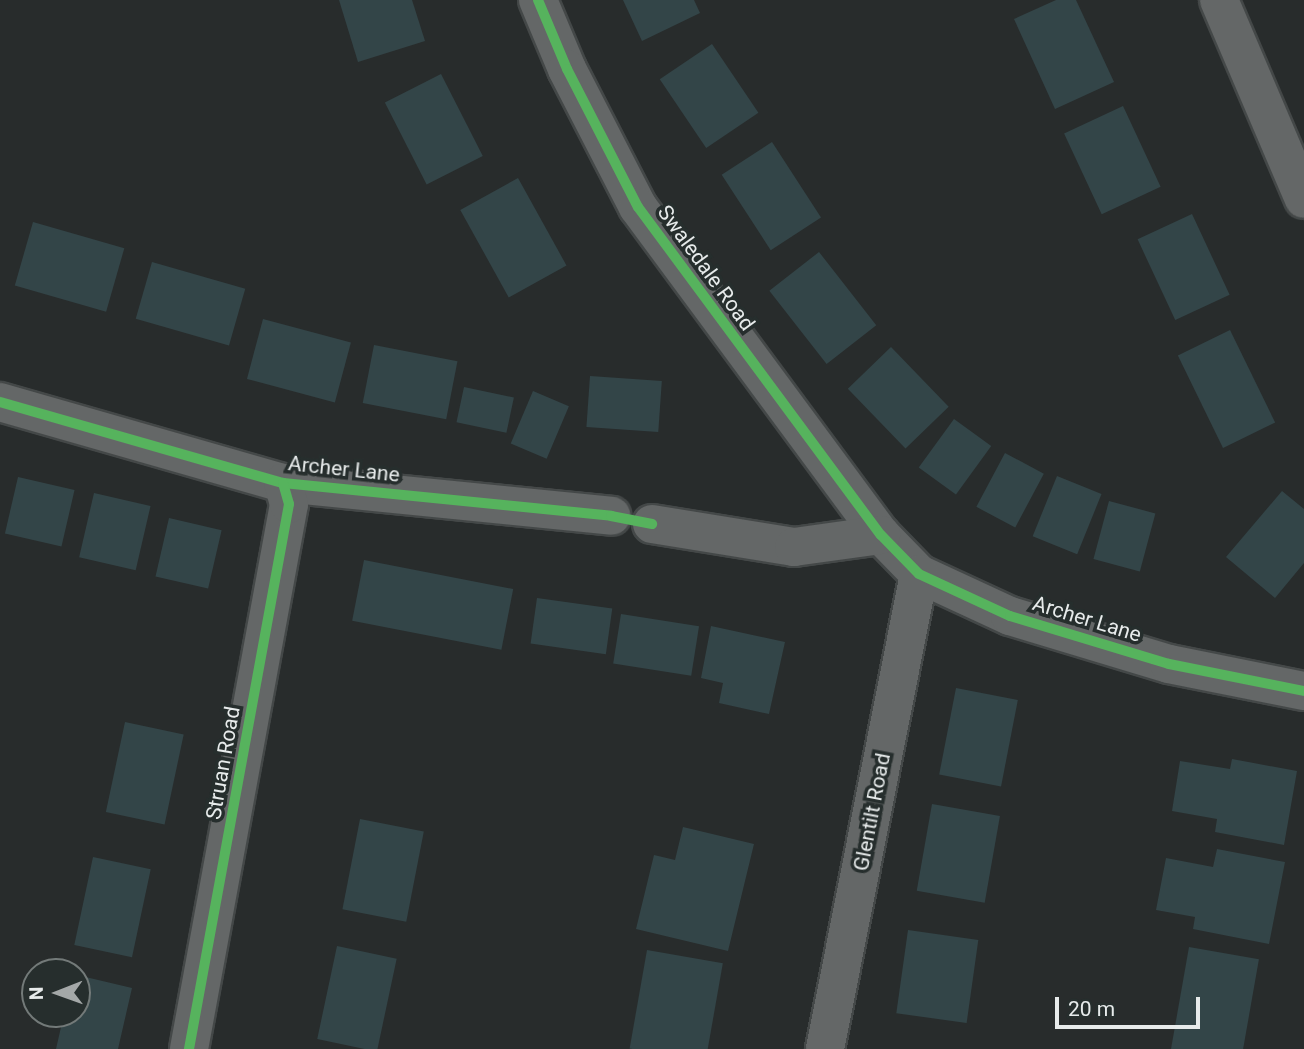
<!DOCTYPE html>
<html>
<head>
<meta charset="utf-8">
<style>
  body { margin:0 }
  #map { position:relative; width:1304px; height:1049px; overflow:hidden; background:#282c2c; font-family:Roboto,sans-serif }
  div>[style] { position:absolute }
  .building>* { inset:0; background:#334548; transform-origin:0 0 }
  .roads { filter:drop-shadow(2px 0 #444848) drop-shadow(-2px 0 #444848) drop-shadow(0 2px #444848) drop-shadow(0 -2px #444848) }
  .street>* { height:38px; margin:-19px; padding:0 19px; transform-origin:19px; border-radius:19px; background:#646767 }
  .secondary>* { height:38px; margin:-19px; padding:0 19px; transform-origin:19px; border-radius:19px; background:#646767 }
  .cycleway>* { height:10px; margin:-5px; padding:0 5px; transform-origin:5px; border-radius:5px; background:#56b35d }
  span { translate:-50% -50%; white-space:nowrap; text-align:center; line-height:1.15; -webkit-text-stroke:7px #262e2d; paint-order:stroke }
  .street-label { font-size:21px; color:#e7ebeb }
  .north { position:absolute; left:21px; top:958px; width:70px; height:70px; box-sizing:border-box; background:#262e2d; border:2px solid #737a79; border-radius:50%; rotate:269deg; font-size:19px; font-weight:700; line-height:28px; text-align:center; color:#e7ebeb }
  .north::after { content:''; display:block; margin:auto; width:24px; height:32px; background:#a4a8a8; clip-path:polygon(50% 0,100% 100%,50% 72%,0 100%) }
  .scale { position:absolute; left:1055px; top:997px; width:145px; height:32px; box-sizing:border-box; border:4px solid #e7ebeb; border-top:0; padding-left:9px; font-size:21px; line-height:24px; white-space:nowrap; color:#e7ebeb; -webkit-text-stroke:5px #262e2d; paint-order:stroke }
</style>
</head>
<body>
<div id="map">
  <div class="building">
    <i style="clip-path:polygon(339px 0,412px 0,425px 41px,358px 62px)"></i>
    <i style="clip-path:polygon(623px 0,694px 0,700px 13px,642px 41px)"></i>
    <i style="clip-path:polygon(1056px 0,1076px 0,1114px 82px,1055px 109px,1014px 19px)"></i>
    <i style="left:712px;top:44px;width:83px;height:63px;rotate:56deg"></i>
    <i style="left:441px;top:74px;width:92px;height:63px;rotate:63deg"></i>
    <i style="left:1123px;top:106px;width:89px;height:65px;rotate:65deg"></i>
    <i style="left:772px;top:142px;width:90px;height:60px;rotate:57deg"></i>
    <i style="left:518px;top:178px;width:100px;height:66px;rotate:61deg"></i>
    <i style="left:1192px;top:214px;width:89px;height:60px;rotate:65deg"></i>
    <i style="left:33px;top:222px;width:95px;height:66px;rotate:16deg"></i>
    <i style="left:819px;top:252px;width:93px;height:63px;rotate:52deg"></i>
    <i style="left:152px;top:262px;width:97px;height:59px;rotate:16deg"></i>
    <i style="left:263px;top:319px;width:91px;height:62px;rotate:15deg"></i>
    <i style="left:1230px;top:330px;width:103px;height:58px;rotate:64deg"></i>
    <i style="left:374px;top:345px;width:85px;height:59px;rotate:11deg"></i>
    <i style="left:891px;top:347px;width:83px;height:60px;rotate:46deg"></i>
    <i style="left:590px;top:376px;width:72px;height:51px;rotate:4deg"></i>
    <i style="left:464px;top:387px;width:51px;height:36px;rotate:12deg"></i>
    <i style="left:533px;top:391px;width:39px;height:57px;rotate:23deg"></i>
    <i style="left:954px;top:419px;width:46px;height:60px;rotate:36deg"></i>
    <i style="left:1005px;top:453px;width:44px;height:61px;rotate:28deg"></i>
    <i style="left:1057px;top:476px;width:48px;height:65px;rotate:22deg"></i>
    <i style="left:18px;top:477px;width:58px;height:58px;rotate:13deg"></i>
    <i style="clip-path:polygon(1282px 491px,1304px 509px,1304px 563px,1275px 598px,1226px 557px)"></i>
    <i style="left:94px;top:493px;width:58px;height:66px;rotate:13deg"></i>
    <i style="left:1109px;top:501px;width:48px;height:60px;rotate:15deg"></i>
    <i style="left:169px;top:518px;width:54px;height:60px;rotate:13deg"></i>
    <i style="left:364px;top:560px;width:152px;height:62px;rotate:11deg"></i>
    <i style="left:537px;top:598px;width:76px;height:46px;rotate:8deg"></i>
    <i style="left:621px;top:614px;width:79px;height:50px;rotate:9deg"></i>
    <i style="clip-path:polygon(711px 626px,785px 642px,769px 714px,719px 703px,723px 683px,701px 678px)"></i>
    <i style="left:956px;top:688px;width:63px;height:88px;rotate:11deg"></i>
    <i style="left:125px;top:722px;width:60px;height:92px;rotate:12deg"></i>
    <i style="clip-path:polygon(1232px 759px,1297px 771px,1284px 845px,1215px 832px,1217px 819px,1172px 811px,1180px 761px,1230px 769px)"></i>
    <i style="left:932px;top:804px;width:69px;height:88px;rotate:10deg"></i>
    <i style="left:360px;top:819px;width:65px;height:92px;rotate:11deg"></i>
    <i style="clip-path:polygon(683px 827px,754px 844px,728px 951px,636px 929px,654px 855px,675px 860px)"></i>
    <i style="clip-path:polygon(1217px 849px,1285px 862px,1269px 944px,1193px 929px,1195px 917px,1156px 910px,1166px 858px,1213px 867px)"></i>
    <i style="left:93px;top:857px;width:59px;height:90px;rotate:12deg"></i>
    <i style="left:908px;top:930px;width:71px;height:84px;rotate:8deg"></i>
    <i style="left:337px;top:946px;width:61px;height:95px;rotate:12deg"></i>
    <i style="left:1189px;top:947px;width:71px;height:104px;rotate:10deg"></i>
    <i style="left:647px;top:950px;width:77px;height:100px;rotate:10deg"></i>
    <i style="clip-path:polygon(77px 975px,132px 988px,118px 1049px,56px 1049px,64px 1014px,77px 1014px)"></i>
  </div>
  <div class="roads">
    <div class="street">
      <i style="left:538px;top:0;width:75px;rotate:67.2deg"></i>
      <i style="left:567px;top:69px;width:155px;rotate:62.8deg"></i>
      <i style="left:638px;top:207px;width:408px;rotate:53.5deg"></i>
      <i style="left:881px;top:535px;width:54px;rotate:45.7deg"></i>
      <i style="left:919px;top:574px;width:100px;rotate:24.8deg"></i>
      <i style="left:1010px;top:616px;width:166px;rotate:16.8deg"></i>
      <i style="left:1169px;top:664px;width:138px;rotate:11.3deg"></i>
      <i style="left:0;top:402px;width:294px;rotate:16deg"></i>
      <i style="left:283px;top:483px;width:330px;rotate:5.7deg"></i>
      <i style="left:652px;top:524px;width:144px;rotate:9.2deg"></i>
      <i style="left:794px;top:547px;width:88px;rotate:-7.9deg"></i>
      <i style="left:189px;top:1049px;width:554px;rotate:-79.6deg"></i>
      <i style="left:289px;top:504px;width:22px;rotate:-106deg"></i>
      <i style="left:825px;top:1049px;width:484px;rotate:-78.8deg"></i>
    </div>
    <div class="secondary">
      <i style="left:1219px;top:0;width:216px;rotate:66.9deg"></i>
    </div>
  </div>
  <div class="cycleway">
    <i style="left:538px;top:0;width:75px;rotate:67.2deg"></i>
    <i style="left:567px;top:69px;width:155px;rotate:62.8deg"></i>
    <i style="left:638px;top:207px;width:408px;rotate:53.5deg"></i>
    <i style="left:881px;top:535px;width:54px;rotate:45.7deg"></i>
    <i style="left:919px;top:574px;width:100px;rotate:24.8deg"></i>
    <i style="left:1010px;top:616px;width:166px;rotate:16.8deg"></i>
    <i style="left:1169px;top:664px;width:138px;rotate:11.3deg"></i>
    <i style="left:0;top:402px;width:294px;rotate:16deg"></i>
    <i style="left:283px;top:483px;width:330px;rotate:5.7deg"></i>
    <i style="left:611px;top:516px;width:42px;rotate:11deg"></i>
    <i style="left:189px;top:1049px;width:554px;rotate:-79.6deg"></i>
    <i style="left:289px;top:504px;width:22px;rotate:-106deg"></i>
  </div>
  <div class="street-label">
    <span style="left:706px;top:268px;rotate:54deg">Swaledale Road</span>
    <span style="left:344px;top:469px;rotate:6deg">Archer Lane</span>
    <span style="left:1087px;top:619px;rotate:17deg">Archer Lane</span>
    <span style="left:223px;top:763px;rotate:-80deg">Struan Road</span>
    <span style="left:872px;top:812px;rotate:-79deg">Glentilt Road</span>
  </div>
  <div class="north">N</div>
  <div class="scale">20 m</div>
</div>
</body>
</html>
